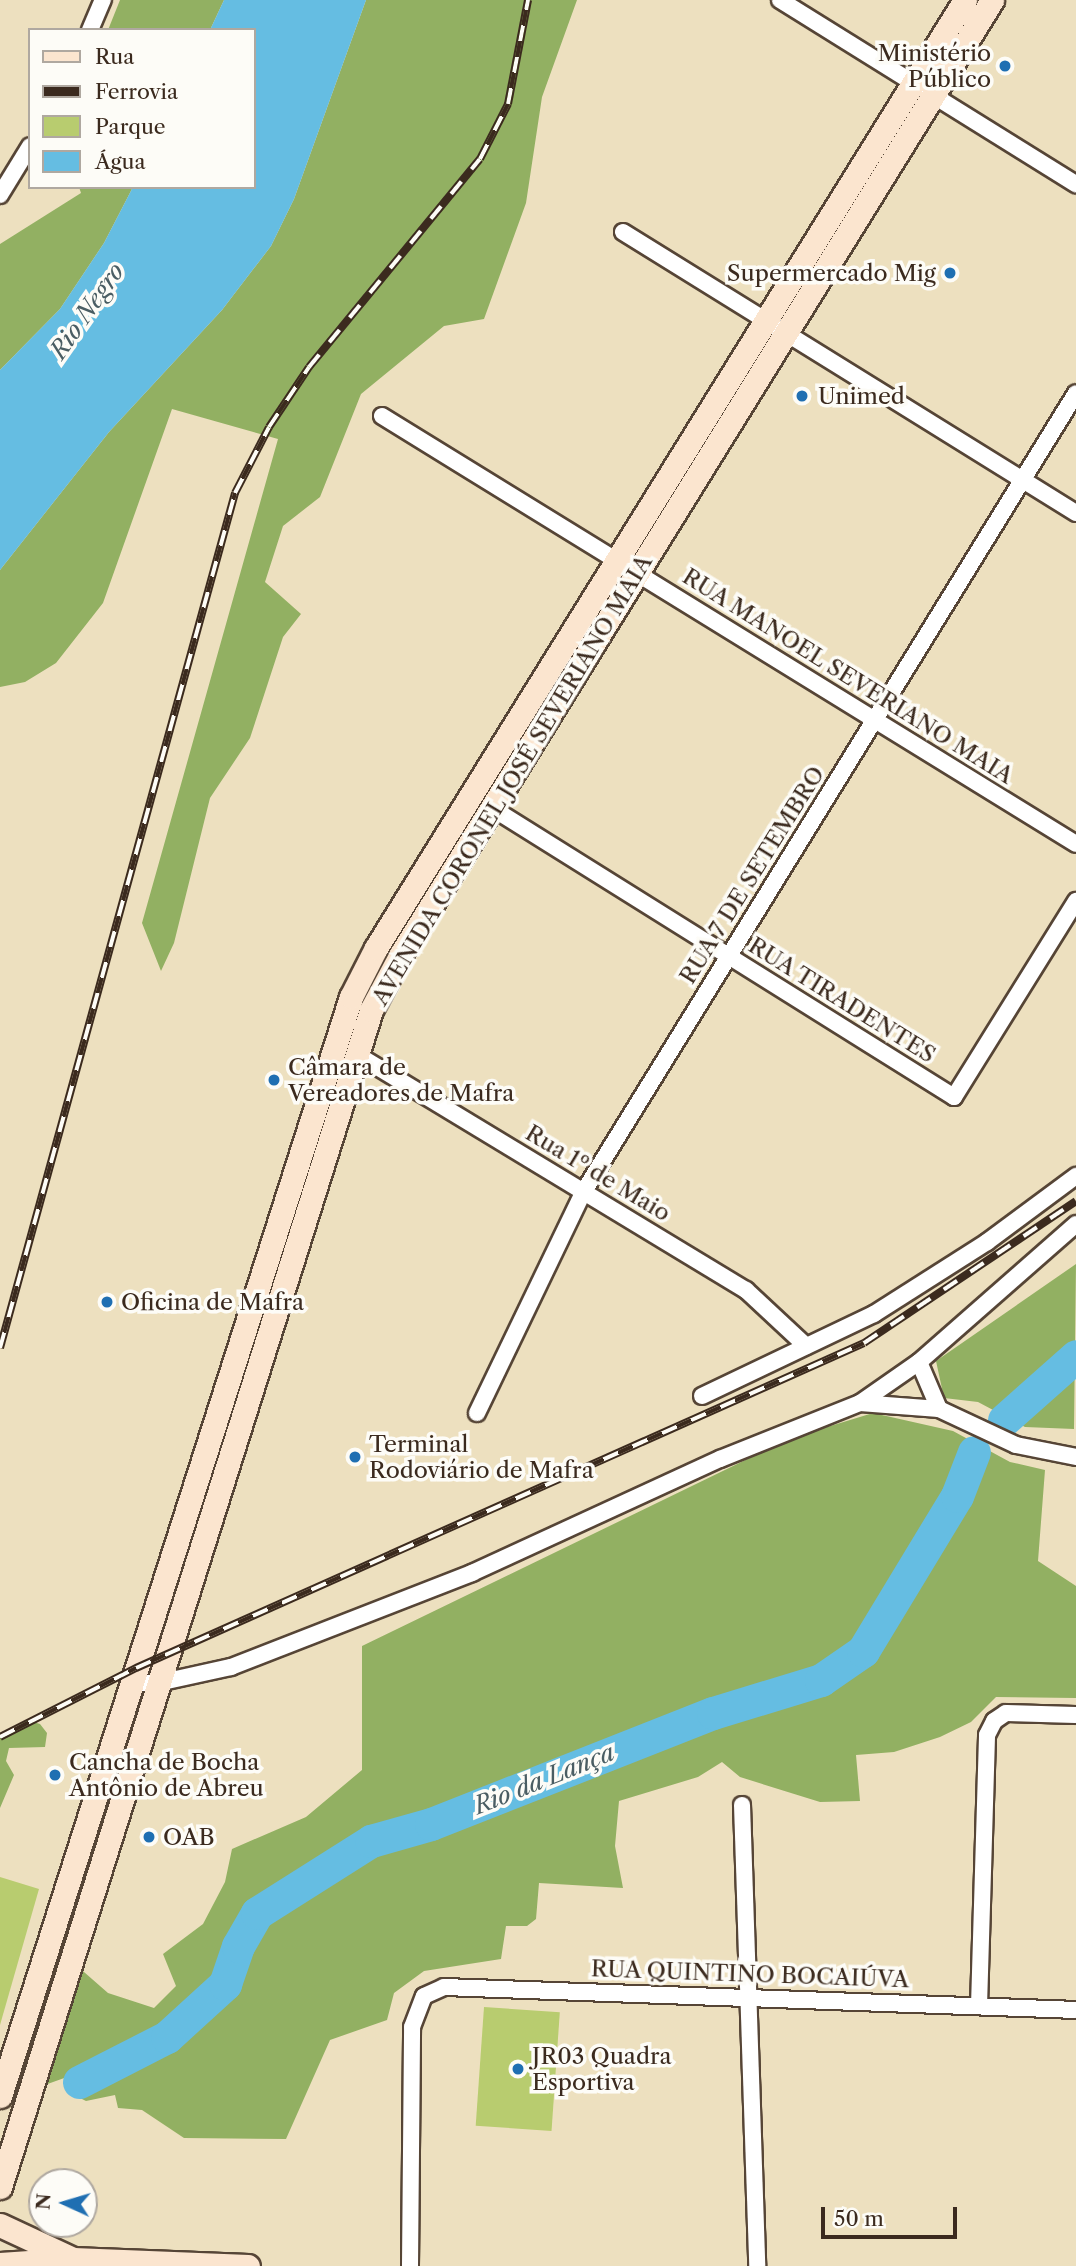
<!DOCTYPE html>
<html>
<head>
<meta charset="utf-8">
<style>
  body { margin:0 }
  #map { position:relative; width:1076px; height:2266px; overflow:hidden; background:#ede0bf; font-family:"Libre Caslon Text",serif }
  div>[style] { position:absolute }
  .green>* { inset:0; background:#b8cc6f; transform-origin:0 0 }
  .forest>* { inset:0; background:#92b062 }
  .water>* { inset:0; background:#65bde2 }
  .river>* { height:33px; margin:-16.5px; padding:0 16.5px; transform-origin:16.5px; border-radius:16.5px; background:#65bde2 }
  .roads { filter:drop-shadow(2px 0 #564536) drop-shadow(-2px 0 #564536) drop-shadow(0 2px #564536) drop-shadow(0 -2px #564536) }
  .minor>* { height:16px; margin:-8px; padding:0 8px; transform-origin:8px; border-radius:8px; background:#fff }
  .secondary>* { height:23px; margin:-11.5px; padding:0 11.5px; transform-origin:11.5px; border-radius:11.5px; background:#fbe5cf }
  .rail>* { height:8px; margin-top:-4px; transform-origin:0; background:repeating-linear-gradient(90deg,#fdfcf7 0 16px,#3b2a1e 0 32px); box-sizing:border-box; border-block:2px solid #3b2a1e }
  .dots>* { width:19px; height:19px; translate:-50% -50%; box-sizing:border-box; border:4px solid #fdfcf7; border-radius:50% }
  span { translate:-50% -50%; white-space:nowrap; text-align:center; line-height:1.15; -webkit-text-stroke:7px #fdfcf7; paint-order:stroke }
  .poi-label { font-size:23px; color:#3b2a1e }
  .right { translate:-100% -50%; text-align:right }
  .left { translate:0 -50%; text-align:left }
  .street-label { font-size:23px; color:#3b2a1e }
  .water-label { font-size:24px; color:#4a5d63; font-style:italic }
  .legend { position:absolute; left:28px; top:28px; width:228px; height:161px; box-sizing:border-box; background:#fdfcf7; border:2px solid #afa8a0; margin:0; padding:9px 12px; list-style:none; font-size:21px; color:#3b2a1e }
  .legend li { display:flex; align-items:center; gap:14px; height:35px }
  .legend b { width:35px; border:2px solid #afa8a0 }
  .north { position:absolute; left:28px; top:2168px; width:70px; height:70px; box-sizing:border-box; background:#fdfcf7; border:2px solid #afa8a0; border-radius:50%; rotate:274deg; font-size:19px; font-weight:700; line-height:28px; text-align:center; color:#3b2a1e }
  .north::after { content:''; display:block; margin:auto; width:24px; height:32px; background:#1f6fb2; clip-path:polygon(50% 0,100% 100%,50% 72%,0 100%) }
  .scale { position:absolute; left:821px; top:2207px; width:136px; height:32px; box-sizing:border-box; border:4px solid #3b2a1e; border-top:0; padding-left:9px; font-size:21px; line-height:24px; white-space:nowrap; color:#3b2a1e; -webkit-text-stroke:5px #fdfcf7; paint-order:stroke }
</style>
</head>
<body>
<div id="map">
  <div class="green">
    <i style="clip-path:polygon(0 1877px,39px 1889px,0 2025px)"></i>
    <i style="left:484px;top:2007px;width:76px;height:119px;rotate:4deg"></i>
  </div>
  <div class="forest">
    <i style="clip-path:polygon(120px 0,224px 0,210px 30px,108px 30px)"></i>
    <i style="clip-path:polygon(366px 0,577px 0,542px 97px,526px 203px,484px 319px,444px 326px,361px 394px,320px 497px,283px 526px,265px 582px,301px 614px,283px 637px,250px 738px,210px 798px,174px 943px,161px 971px,142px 923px,278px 439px,172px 409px,103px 603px,56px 663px,25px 682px,0 687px,0 570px,109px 432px,222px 310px,271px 246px,294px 199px)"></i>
    <i style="clip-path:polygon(79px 187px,133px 187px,104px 243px,60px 309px,0 370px,0 244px,81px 193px)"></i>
    <i style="clip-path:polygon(1076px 1264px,1074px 1429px,1025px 1427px,978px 1402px,944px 1398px,936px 1361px)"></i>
    <i style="clip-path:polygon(873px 1413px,953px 1431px,1010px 1462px,1045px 1470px,1038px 1561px,1076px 1586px,1076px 1698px,996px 1697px,971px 1722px,940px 1737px,894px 1752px,856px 1755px,860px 1801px,820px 1802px,740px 1777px,722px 1762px,698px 1777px,619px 1801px,615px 1846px,623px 1888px,539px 1883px,536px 1919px,527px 1926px,506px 1926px,501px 1959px,424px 1971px,394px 1993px,387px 2020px,330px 2040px,286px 2139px,184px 2138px,142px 2110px,118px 2108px,115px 2095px,86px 2101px,78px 2097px,79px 2082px,67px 2077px,42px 2086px,76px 1965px,108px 1993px,154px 2008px,176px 1986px,163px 1954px,203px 1924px,225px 1882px,232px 1849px,306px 1817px,362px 1770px,362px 1646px,791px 1438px)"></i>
    <i style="clip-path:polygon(27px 1720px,40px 1724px,47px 1733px,45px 1747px,9px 1748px,6px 1761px,14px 1775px,0 1808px,0 1738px)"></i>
  </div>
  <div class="water">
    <i style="clip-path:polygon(224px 0,366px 0,294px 199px,271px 246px,222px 310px,109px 432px,0 570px,0 370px,60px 309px,104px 243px,133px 187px,254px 187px,254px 30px,210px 30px)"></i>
  </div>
  <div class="river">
    <i style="left:1004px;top:1420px;width:96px;rotate:-41.6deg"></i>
    <i style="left:79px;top:2082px;width:99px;rotate:-27.1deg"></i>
    <i style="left:167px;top:2037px;width:79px;rotate:-42.4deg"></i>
    <i style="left:225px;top:1984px;width:40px;rotate:-71.1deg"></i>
    <i style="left:238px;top:1946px;width:38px;rotate:-60deg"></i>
    <i style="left:257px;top:1913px;width:135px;rotate:-32.3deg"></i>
    <i style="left:371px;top:1841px;width:62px;rotate:-15.8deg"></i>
    <i style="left:431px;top:1824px;width:303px;rotate:-21.5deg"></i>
    <i style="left:713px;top:1713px;width:113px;rotate:-17deg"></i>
    <i style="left:821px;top:1680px;width:51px;rotate:-34.6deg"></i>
    <i style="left:863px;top:1651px;width:181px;rotate:-58.8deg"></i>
    <i style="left:957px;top:1496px;width:47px;rotate:-68.9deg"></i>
  </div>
  <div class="roads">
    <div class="minor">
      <i style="left:780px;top:0;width:349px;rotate:31.9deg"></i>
      <i style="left:90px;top:30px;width:33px;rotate:-67deg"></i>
      <i style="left:0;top:195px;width:57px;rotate:-58.5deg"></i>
      <i style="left:623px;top:232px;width:533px;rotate:31.81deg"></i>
      <i style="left:382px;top:416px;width:815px;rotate:31.66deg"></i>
      <i style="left:492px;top:808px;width:545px;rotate:32.03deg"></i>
      <i style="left:954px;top:1097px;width:231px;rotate:-58.1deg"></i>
      <i style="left:356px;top:1054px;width:456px;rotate:31.2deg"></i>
      <i style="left:746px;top:1290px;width:82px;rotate:43deg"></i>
      <i style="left:919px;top:1362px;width:51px;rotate:66.9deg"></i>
      <i style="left:702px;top:1396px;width:191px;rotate:-25.5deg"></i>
      <i style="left:874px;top:1314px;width:134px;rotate:-32.5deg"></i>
      <i style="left:987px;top:1242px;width:111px;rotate:-36.6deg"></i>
      <i style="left:860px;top:1403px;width:79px;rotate:4.3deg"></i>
      <i style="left:939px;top:1409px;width:85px;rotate:25.1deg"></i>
      <i style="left:1016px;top:1445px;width:61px;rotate:11.3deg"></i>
      <i style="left:477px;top:1413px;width:246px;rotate:-64.3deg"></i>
      <i style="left:584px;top:1191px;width:937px;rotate:-58.34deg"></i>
      <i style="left:131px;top:1683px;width:27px"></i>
      <i style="left:158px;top:1683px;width:75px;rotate:-12.4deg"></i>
      <i style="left:231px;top:1667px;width:259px;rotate:-21.3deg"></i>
      <i style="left:472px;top:1573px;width:273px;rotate:-24.7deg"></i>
      <i style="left:720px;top:1459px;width:151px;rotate:-21.8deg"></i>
      <i style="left:860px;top:1403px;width:72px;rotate:-34.8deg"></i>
      <i style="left:919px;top:1362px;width:209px;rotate:-41.3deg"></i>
      <i style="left:742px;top:1805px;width:461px;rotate:88.1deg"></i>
      <i style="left:979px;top:2006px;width:271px;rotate:-88.3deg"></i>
      <i style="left:987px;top:1735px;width:16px;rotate:-63deg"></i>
      <i style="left:994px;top:1721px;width:14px;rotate:-34deg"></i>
      <i style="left:1006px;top:1713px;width:70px;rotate:1.6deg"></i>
      <i style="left:410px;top:2266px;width:239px;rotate:-89.5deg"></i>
      <i style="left:412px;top:2027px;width:33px;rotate:-69deg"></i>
      <i style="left:424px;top:1996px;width:22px;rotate:-24deg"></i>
      <i style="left:444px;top:1987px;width:632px;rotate:2.08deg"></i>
    </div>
    <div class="secondary">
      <i style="left:0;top:2096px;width:1154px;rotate:-72.29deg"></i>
      <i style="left:351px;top:997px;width:55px;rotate:-63deg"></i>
      <i style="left:376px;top:948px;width:1116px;rotate:-58.15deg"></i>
      <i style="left:0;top:2187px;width:1234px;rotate:-72.5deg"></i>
      <i style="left:371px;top:1010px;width:64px;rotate:-61.8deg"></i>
      <i style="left:401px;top:954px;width:1122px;rotate:-58.22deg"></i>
      <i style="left:0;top:2225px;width:78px;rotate:24.9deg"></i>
      <i style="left:0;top:2264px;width:73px;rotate:-3.9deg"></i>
      <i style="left:73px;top:2259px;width:175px;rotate:2.3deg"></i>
    </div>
  </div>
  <div class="rail">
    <i style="left:0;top:1348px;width:887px;rotate:-74.63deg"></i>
    <i style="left:235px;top:493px;width:74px;rotate:-62.7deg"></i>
    <i style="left:269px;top:427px;width:72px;rotate:-56.3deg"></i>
    <i style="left:309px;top:367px;width:269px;rotate:-50.6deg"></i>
    <i style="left:480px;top:159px;width:62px;rotate:-63deg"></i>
    <i style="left:508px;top:104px;width:106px;rotate:-79.1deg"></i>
    <i style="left:0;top:1737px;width:153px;rotate:-26.9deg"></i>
    <i style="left:136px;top:1668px;width:797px;rotate:-24.06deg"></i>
    <i style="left:864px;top:1343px;width:255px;rotate:-33.8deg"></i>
  </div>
  <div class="dots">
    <i style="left:1005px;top:66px;background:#1f6fb2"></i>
    <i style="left:950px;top:273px;background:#1f6fb2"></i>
    <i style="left:802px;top:396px;background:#1f6fb2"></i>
    <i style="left:274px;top:1080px;background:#1f6fb2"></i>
    <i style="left:107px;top:1302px;background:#1f6fb2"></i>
    <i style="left:355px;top:1457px;background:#1f6fb2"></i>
    <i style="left:55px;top:1775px;background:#1f6fb2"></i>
    <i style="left:149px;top:1837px;background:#1f6fb2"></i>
    <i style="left:518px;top:2069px;background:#1f6fb2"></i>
  </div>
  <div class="poi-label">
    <span class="right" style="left:991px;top:66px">Ministério<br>Público</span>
    <span class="right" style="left:936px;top:273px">Supermercado Mig</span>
    <span class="left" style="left:818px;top:396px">Unimed</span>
    <span class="left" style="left:288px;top:1080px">Câmara de<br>Vereadores de Mafra</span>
    <span class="left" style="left:121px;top:1302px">Oficina de Mafra</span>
    <span class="left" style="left:369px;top:1457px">Terminal<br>Rodoviário de Mafra</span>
    <span class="left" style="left:69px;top:1775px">Cancha de Bocha<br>Antônio de Abreu</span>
    <span class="left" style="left:163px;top:1837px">OAB</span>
    <span class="left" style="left:532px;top:2069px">JR03 Quadra<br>Esportiva</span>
  </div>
  <div class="street-label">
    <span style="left:848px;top:676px;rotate:32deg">RUA MANOEL SEVERIANO MAIA</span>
    <span style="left:512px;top:780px;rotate:-59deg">AVENIDA CORONEL JOSÉ SEVERIANO MAIA</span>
    <span style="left:752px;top:875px;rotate:-58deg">RUA 7 DE SETEMBRO</span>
    <span style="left:842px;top:1000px;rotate:32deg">RUA TIRADENTES</span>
    <span style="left:598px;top:1173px;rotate:31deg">Rua 1º de Maio</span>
    <span style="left:750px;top:1974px;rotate:2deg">RUA QUINTINO BOCAIÚVA</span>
  </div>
  <div class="water-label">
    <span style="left:87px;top:311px;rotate:-55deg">Rio Negro</span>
    <span style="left:544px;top:1779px;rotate:-22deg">Rio da Lança</span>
  </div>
  <ul class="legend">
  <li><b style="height:9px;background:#fbe5cf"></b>Rua</li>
  <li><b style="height:9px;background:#3b2a1e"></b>Ferrovia</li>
  <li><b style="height:19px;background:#b8cc6f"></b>Parque</li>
  <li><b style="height:19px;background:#65bde2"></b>Água</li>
  </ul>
  <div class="north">N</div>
  <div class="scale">50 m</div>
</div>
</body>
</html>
